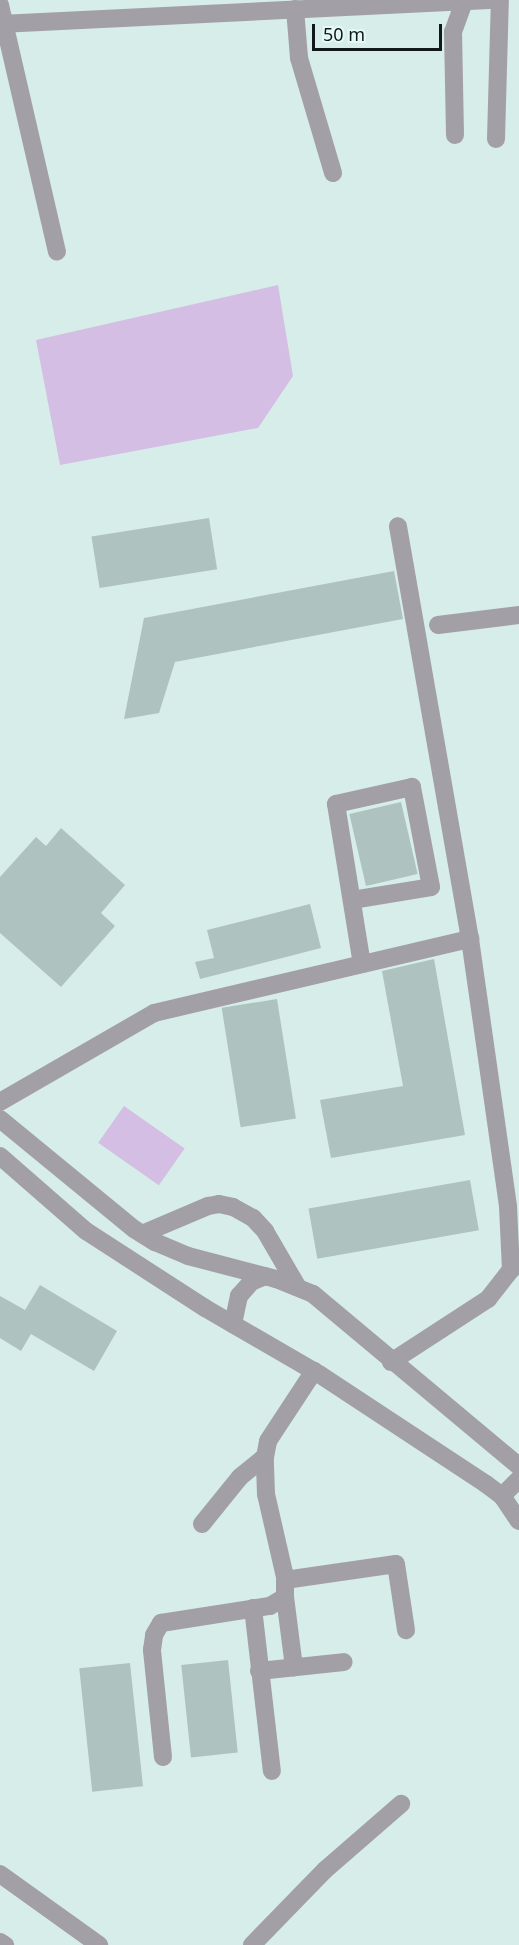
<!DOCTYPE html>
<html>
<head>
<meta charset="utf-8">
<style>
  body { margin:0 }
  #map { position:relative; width:519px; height:1945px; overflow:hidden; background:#d7ede9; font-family:"Noto Sans",sans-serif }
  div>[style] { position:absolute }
  .green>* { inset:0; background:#d4bee3; transform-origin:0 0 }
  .building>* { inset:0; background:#aec3bf; transform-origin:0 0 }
  .minor>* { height:18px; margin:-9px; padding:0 9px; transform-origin:9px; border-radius:9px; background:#a39fa6 }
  span { translate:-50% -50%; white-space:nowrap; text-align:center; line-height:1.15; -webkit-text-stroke:6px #e5faf6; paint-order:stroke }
  .scale { position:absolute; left:312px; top:24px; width:130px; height:27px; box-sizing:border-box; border:3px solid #111918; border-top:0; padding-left:8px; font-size:18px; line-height:21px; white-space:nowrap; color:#111918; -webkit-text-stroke:4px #e5faf6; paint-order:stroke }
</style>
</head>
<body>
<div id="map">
  <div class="green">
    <i style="clip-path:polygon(278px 285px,293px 376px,258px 428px,60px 465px,36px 340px)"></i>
    <i style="left:124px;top:1106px;width:74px;height:45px;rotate:35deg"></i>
  </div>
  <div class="building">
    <i style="left:209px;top:518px;width:52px;height:119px;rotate:81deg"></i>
    <i style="clip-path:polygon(394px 571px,403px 619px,175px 662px,159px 713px,124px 719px,144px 618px)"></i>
    <i style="left:401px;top:802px;width:74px;height:53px;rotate:77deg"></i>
    <i style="clip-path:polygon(61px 828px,125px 885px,101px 913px,115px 926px,61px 987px,0 933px,0 877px,36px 837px,46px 846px)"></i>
    <i style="clip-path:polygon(310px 904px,321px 948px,200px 979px,195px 962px,214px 958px,207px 930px)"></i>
    <i style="clip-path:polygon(434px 959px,465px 1135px,331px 1158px,320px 1100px,403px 1086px,382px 971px)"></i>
    <i style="left:277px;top:999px;width:121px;height:56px;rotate:81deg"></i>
    <i style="left:470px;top:1180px;width:51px;height:164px;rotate:80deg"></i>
    <i style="clip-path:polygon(40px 1285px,117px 1331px,94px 1371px,31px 1334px,21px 1351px,0 1338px,0 1296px,25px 1310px)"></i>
    <i style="left:228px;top:1660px;width:93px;height:47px;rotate:84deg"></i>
    <i style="left:130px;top:1663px;width:124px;height:51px;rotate:84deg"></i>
  </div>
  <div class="minor">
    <i style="left:0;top:5px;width:253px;rotate:77deg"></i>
    <i style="left:295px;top:9px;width:49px;rotate:85.3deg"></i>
    <i style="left:299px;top:58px;width:120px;rotate:73.5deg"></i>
    <i style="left:0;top:24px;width:490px;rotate:-2.8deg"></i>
    <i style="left:455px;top:135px;width:103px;rotate:-91.1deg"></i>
    <i style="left:453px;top:32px;width:33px;rotate:-70deg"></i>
    <i style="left:496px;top:139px;width:139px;rotate:-88.4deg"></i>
    <i style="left:438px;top:625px;width:82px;rotate:-7deg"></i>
    <i style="left:352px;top:900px;width:80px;rotate:-9.3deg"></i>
    <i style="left:431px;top:887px;width:102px;rotate:-100.8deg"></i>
    <i style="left:412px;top:787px;width:78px;rotate:167.4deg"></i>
    <i style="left:336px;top:804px;width:162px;rotate:80.8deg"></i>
    <i style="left:0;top:1102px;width:178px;rotate:-30deg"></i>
    <i style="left:154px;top:1013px;width:325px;rotate:-13.2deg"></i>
    <i style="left:0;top:1119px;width:173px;rotate:39.4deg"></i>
    <i style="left:134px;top:1229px;width:25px;rotate:32deg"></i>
    <i style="left:155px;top:1242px;width:36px;rotate:23deg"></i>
    <i style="left:188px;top:1256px;width:91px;rotate:14.6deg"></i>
    <i style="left:276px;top:1279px;width:40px;rotate:22deg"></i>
    <i style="left:313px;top:1294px;width:268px;rotate:39.9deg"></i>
    <i style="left:0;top:1156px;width:114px;rotate:41.1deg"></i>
    <i style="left:86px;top:1231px;width:142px;rotate:32.9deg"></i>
    <i style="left:205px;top:1308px;width:132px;rotate:30.1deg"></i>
    <i style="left:319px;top:1374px;width:200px;rotate:33.4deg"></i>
    <i style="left:486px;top:1484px;width:20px;rotate:37deg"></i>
    <i style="left:502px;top:1496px;width:30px;rotate:56deg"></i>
    <i style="left:142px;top:1234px;width:72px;rotate:-23deg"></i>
    <i style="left:208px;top:1206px;width:11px;rotate:-10deg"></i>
    <i style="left:219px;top:1204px;width:14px;rotate:12deg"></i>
    <i style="left:233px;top:1207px;width:23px;rotate:29deg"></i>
    <i style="left:253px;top:1218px;width:18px;rotate:47deg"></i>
    <i style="left:265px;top:1231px;width:64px;rotate:59.8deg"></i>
    <i style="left:233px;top:1324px;width:29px;rotate:-78deg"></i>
    <i style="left:239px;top:1296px;width:18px;rotate:-49deg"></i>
    <i style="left:251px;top:1282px;width:15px;rotate:-23deg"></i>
    <i style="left:391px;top:1362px;width:116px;rotate:-33deg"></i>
    <i style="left:488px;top:1299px;width:37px;rotate:-52deg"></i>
    <i style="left:511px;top:1270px;width:64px;rotate:-92.7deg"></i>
    <i style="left:508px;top:1206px;width:270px;rotate:-98.1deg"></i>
    <i style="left:470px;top:939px;width:419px;rotate:-99.9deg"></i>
    <i style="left:502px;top:1496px;width:24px;rotate:-45deg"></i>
    <i style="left:202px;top:1524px;width:60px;rotate:-51deg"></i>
    <i style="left:240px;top:1477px;width:32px;rotate:-39deg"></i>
    <i style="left:285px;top:1580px;width:112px;rotate:-8.2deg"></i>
    <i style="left:396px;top:1564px;width:67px;rotate:81.4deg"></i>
    <i style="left:285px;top:1597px;width:71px;rotate:82.7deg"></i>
    <i style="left:253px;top:1608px;width:164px;rotate:83.4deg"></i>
    <i style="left:259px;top:1671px;width:85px;rotate:-6deg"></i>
    <i style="left:163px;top:1757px;width:108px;rotate:-95.9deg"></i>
    <i style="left:152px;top:1650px;width:15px;rotate:-82deg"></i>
    <i style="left:154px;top:1635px;width:14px;rotate:-60deg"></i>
    <i style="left:161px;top:1623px;width:110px;rotate:-8.9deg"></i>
    <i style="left:270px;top:1606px;width:17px;rotate:-31deg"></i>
    <i style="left:285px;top:1597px;width:20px;rotate:-90deg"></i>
    <i style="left:285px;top:1577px;width:85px;rotate:-102.9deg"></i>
    <i style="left:266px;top:1494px;width:37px;rotate:-92deg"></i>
    <i style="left:265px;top:1457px;width:16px;rotate:-79deg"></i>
    <i style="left:268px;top:1441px;width:84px;rotate:-56.7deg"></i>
    <i style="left:0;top:1874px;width:122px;rotate:35.6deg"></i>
    <i style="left:0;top:1942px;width:6px;rotate:31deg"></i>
    <i style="left:252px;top:1945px;width:105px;rotate:-45.8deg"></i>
    <i style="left:325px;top:1870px;width:101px;rotate:-41deg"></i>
  </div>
  <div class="scale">50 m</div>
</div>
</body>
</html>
